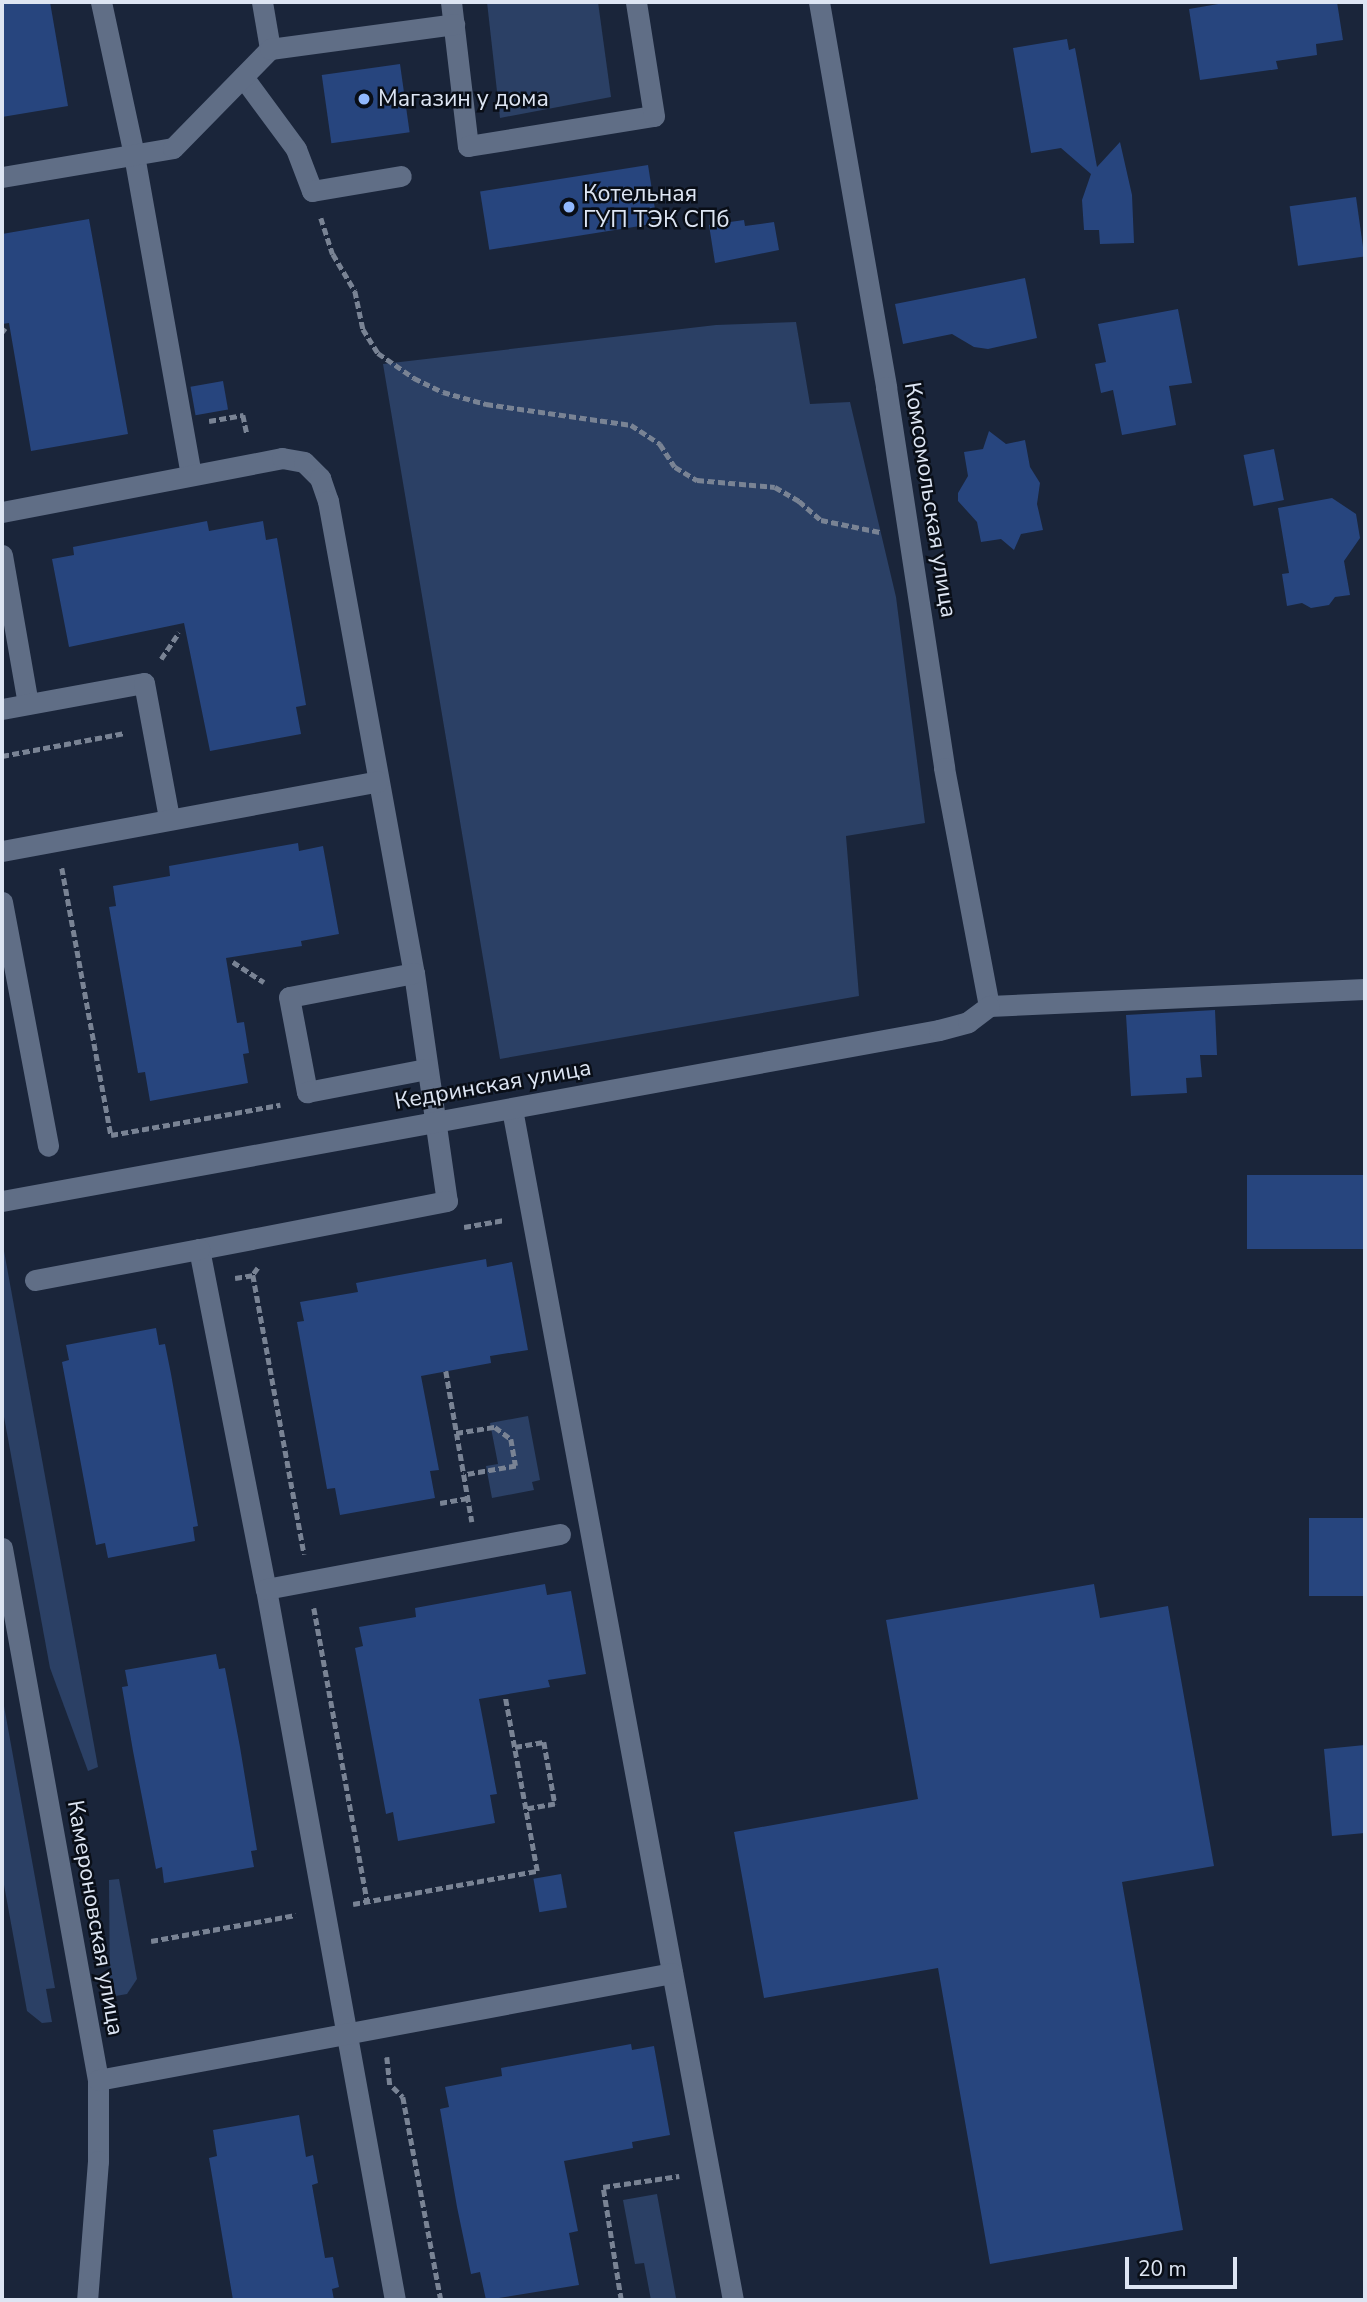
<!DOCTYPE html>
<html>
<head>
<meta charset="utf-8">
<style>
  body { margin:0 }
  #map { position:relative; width:1367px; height:2302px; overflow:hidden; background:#1a253a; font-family:"Nunito Sans",sans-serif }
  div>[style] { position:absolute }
  .green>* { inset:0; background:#2b4065 }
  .building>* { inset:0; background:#27457e; transform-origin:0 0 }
  .path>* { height:4.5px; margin-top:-2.25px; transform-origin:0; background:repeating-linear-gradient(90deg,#798394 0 7px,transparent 0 10.5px) }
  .minor>* { height:21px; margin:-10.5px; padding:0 10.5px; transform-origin:10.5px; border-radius:10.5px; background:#606e86 }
  .dots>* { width:19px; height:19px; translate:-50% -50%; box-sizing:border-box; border:4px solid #090e17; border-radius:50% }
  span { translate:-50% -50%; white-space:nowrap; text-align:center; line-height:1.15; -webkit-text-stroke:5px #090e17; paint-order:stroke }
  .poi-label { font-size:23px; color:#dde5f3 }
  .left { translate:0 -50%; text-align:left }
  .street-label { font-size:23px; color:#dde5f3 }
  .frame { position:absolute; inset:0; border:4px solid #dde5f3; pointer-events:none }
  .scale { position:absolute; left:1125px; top:2257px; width:112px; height:32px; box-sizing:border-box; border:4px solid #dde5f3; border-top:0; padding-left:9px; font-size:21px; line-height:24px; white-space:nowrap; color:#dde5f3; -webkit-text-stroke:5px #090e17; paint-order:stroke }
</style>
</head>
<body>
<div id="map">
  <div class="green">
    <i style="clip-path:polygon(487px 2px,598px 2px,611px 97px,500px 118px)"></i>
    <i style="clip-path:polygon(796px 322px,810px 404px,850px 402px,896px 597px,925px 823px,846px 836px,859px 996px,500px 1059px,383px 364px,716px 325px)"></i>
    <i style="clip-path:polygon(2px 1240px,98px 1767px,88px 1771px,50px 1668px,2px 1406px)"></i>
    <i style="clip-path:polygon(528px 1416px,540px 1480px,532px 1482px,534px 1490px,492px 1498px,486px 1466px,498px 1464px,490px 1423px)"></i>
    <i style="clip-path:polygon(2px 1695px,55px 1988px,46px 1989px,52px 2022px,42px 2023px,27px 2011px,2px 1874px)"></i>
    <i style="clip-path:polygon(119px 1879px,137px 1979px,127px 1994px,110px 1997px,109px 1880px)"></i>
    <i style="clip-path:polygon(657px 2194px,676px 2298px,663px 2300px,651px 2300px,644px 2263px,635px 2264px,623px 2200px)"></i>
  </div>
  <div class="building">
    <i style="clip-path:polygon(2px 2px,50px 2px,68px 106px,2px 117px)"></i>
    <i style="clip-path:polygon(1230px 2px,1337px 2px,1343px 40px,1316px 44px,1317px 55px,1276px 61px,1278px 69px,1200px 80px,1189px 9px)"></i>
    <i style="clip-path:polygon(1067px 39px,1069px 50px,1075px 48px,1097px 167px,1120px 142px,1132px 195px,1134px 243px,1100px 244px,1099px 230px,1084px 230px,1082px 200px,1091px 174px,1061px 148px,1031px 153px,1013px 48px)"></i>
    <i style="left:400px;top:64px;width:69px;height:79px;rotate:82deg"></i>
    <i style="left:648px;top:165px;width:59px;height:170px;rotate:81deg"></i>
    <i style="left:1356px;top:197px;width:60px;height:67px;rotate:82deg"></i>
    <i style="clip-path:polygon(89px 219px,128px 434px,31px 451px,9px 323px,2px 324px,2px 234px)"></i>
    <i style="clip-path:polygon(744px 220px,745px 226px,774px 222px,779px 250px,715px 263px,709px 225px)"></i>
    <i style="clip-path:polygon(1025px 278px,1037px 338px,988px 349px,974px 347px,952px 334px,903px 344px,895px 304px)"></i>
    <i style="clip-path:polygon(1178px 309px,1192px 383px,1169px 386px,1176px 425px,1122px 435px,1113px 390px,1101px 393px,1095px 364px,1106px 362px,1098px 324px)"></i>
    <i style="left:223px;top:381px;width:29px;height:33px;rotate:80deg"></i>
    <i style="clip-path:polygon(989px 431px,1006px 444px,1025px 440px,1030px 467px,1040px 483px,1037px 504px,1043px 530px,1021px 534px,1014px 550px,1001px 539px,981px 542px,977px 522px,958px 501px,958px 493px,968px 476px,964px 452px,983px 449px)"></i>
    <i style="left:1274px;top:449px;width:52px;height:31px;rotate:79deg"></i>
    <i style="clip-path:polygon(1332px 498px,1356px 514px,1360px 538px,1344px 561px,1350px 595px,1335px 597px,1329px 605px,1311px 608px,1302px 603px,1287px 606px,1282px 574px,1289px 573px,1278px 508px)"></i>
    <i style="clip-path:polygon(207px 521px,209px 531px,263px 521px,266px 540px,277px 538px,306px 705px,296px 707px,301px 734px,210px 751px,184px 623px,69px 647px,52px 559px,74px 555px,73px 547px)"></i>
    <i style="clip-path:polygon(298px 843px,299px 851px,323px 846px,339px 934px,301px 941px,302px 946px,226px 958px,237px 1023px,244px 1022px,249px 1053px,243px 1054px,248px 1083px,150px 1101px,145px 1072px,138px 1073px,109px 907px,116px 906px,113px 886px,170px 876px,169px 866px)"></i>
    <i style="clip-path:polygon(1215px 1010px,1217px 1055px,1200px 1055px,1202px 1077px,1186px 1078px,1187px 1093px,1131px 1096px,1126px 1015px)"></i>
    <i style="left:1365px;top:1175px;width:74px;height:118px;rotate:90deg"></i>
    <i style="clip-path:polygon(486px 1259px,487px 1267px,512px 1262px,528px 1350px,490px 1356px,491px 1363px,421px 1376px,439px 1470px,430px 1471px,435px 1498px,340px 1515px,335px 1488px,327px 1489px,297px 1322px,304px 1321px,300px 1302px,358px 1292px,356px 1283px)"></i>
    <i style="clip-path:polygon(156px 1328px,159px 1345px,165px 1344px,171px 1374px,198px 1526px,193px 1527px,195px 1541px,108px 1558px,105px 1543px,96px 1545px,62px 1362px,69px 1360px,66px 1345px)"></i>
    <i style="left:1365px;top:1518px;width:78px;height:56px;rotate:90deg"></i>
    <i style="clip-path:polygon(545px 1584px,547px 1595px,571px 1591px,586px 1674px,548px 1680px,550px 1687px,479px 1699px,497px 1794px,490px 1795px,495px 1823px,398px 1841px,393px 1812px,386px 1814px,355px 1648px,363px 1646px,359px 1627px,416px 1617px,415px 1608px)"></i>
    <i style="clip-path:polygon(1094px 1584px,1100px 1618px,1168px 1606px,1214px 1866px,1122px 1882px,1183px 2230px,990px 2264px,938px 1968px,764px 1998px,734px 1832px,918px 1799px,886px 1620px)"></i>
    <i style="clip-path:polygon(216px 1654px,219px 1669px,225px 1668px,240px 1747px,257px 1850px,251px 1851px,254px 1867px,164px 1883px,162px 1867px,156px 1869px,133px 1751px,122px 1687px,128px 1686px,125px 1670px)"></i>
    <i style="clip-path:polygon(1365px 1745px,1365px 1833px,1332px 1836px,1324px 1749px)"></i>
    <i style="left:561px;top:1874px;width:34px;height:28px;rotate:80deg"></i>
    <i style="clip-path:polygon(631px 2044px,632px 2050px,654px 2046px,670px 2135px,632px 2142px,633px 2148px,564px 2161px,578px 2231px,569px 2233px,579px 2285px,486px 2300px,480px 2272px,471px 2274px,457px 2207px,440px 2109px,449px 2107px,445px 2087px,502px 2076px,501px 2068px)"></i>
    <i style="clip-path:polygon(299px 2115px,306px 2157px,313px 2155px,318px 2183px,312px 2185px,325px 2258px,333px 2257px,339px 2287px,332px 2289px,334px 2300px,233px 2300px,209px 2158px,217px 2156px,213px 2130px)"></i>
  </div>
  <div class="path">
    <i style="left:321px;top:218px;width:38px;rotate:72deg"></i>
    <i style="left:333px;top:254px;width:43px;rotate:59.3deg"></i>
    <i style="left:355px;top:291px;width:39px;rotate:78deg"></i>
    <i style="left:363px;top:329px;width:28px;rotate:58deg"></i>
    <i style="left:378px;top:353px;width:44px;rotate:34.8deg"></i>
    <i style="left:414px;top:378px;width:32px;rotate:26deg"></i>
    <i style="left:443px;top:392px;width:45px;rotate:15.6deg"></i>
    <i style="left:486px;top:404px;width:147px;rotate:8.2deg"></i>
    <i style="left:631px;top:425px;width:35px;rotate:33deg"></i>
    <i style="left:660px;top:444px;width:27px;rotate:57deg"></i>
    <i style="left:675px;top:467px;width:26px;rotate:31deg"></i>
    <i style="left:697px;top:480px;width:78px;rotate:5.1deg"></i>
    <i style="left:775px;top:487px;width:28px;rotate:30deg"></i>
    <i style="left:799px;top:501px;width:29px;rotate:41deg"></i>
    <i style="left:821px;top:520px;width:60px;rotate:11.5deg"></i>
    <i style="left:2px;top:332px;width:5px;rotate:-53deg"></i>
    <i style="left:209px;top:421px;width:35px;rotate:-10deg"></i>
    <i style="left:243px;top:415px;width:19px;rotate:78deg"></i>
    <i style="left:161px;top:659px;width:32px;rotate:-56deg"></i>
    <i style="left:2px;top:756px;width:125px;rotate:-10.6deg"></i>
    <i style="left:62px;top:868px;width:271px;rotate:79.6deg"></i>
    <i style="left:111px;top:1135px;width:172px;rotate:-10.1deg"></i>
    <i style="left:233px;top:962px;width:37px;rotate:33deg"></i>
    <i style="left:464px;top:1227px;width:41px;rotate:-9.9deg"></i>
    <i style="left:258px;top:1268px;width:9px;rotate:126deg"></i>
    <i style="left:253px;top:1275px;width:284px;rotate:79.6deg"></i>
    <i style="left:235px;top:1278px;width:18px;rotate:-9deg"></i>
    <i style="left:446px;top:1371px;width:153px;rotate:80.2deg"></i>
    <i style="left:456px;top:1433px;width:39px;rotate:-9deg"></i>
    <i style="left:495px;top:1427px;width:20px;rotate:37deg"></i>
    <i style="left:511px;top:1439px;width:27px;rotate:80deg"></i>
    <i style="left:516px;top:1466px;width:53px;rotate:170.2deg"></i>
    <i style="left:440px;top:1503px;width:28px;rotate:-10deg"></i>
    <i style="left:314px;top:1608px;width:298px;rotate:79.7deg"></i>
    <i style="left:515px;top:1747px;width:29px;rotate:-10deg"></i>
    <i style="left:544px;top:1742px;width:63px;rotate:79.9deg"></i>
    <i style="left:555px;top:1804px;width:29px;rotate:170deg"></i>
    <i style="left:353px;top:1904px;width:187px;rotate:-10.2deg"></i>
    <i style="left:537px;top:1871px;width:177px;rotate:-100.4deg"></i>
    <i style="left:151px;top:1941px;width:147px;rotate:-10.2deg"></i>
    <i style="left:387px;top:2057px;width:31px;rotate:84deg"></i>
    <i style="left:393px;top:2087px;width:14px;rotate:45deg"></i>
    <i style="left:403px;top:2097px;width:207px;rotate:79.4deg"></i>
    <i style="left:621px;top:2300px;width:114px;rotate:-99.1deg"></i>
    <i style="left:603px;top:2187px;width:77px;rotate:-8.2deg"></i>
  </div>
  <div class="minor">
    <i style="left:101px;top:2px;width:157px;rotate:77.8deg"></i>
    <i style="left:134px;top:155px;width:325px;rotate:79.9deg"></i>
    <i style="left:262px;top:2px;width:48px;rotate:80.3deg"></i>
    <i style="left:451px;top:2px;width:145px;rotate:83.3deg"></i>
    <i style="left:468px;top:146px;width:188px;rotate:-9.2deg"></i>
    <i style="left:654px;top:116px;width:115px;rotate:-99deg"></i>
    <i style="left:819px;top:2px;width:391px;rotate:80.1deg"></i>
    <i style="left:886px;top:387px;width:385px;rotate:81.3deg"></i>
    <i style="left:944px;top:768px;width:242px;rotate:79.3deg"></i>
    <i style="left:243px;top:77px;width:89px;rotate:53.6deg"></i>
    <i style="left:296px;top:149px;width:45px;rotate:69.1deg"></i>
    <i style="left:312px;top:191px;width:90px;rotate:-9.6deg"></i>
    <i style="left:2px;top:177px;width:173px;rotate:-9.6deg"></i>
    <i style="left:173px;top:148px;width:139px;rotate:-45.6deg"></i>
    <i style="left:270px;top:49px;width:186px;rotate:-7.7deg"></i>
    <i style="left:2px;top:512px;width:285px;rotate:-10.9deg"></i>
    <i style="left:282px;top:458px;width:22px;rotate:10deg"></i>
    <i style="left:304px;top:462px;width:23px;rotate:45deg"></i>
    <i style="left:320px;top:478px;width:24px;rotate:71deg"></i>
    <i style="left:328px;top:501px;width:480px;rotate:79.7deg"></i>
    <i style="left:414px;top:973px;width:230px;rotate:81.8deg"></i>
    <i style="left:447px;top:1201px;width:253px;rotate:169deg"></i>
    <i style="left:199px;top:1249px;width:347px;rotate:78.9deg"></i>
    <i style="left:266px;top:1589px;width:723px;rotate:79.72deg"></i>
    <i style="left:2px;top:555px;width:151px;rotate:80.1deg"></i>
    <i style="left:2px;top:709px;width:144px;rotate:-10.4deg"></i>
    <i style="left:144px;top:683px;width:137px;rotate:79.5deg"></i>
    <i style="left:2px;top:851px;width:382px;rotate:-10.5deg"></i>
    <i style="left:2px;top:902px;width:248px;rotate:79.3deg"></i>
    <i style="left:414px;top:973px;width:127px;rotate:169.1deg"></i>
    <i style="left:289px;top:997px;width:97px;rotate:79.3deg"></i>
    <i style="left:307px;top:1092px;width:122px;rotate:-10.9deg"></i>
    <i style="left:989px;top:1006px;width:376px;rotate:-2.6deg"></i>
    <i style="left:512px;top:1109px;width:1211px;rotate:79.49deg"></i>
    <i style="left:2px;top:1201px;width:952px;rotate:-10.34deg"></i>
    <i style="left:939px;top:1030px;width:30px;rotate:-15deg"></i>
    <i style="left:968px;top:1022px;width:26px;rotate:-37deg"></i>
    <i style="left:35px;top:1280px;width:167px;rotate:-10.7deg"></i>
    <i style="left:2px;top:1548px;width:541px;rotate:79.77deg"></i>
    <i style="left:98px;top:2080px;width:81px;rotate:90deg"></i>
    <i style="left:98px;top:2161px;width:139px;rotate:94.5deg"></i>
    <i style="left:266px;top:1589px;width:299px;rotate:-10.6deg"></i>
    <i style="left:98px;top:2080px;width:584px;rotate:-10.56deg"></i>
  </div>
  <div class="dots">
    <i style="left:364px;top:99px;background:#91b8fd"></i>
    <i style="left:569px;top:207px;background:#91b8fd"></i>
  </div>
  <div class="poi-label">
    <span class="left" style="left:378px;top:99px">Магазин у дома</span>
    <span class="left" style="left:583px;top:207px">Котельная<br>ГУП ТЭК СПб</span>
  </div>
  <div class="street-label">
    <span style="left:930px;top:500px;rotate:81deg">Комсомольская улица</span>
    <span style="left:493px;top:1085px;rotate:-10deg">Кедринская улица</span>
    <span style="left:95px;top:1918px;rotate:80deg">Камероновская улица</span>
  </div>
  <div class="frame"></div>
  <div class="scale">20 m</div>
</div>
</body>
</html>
